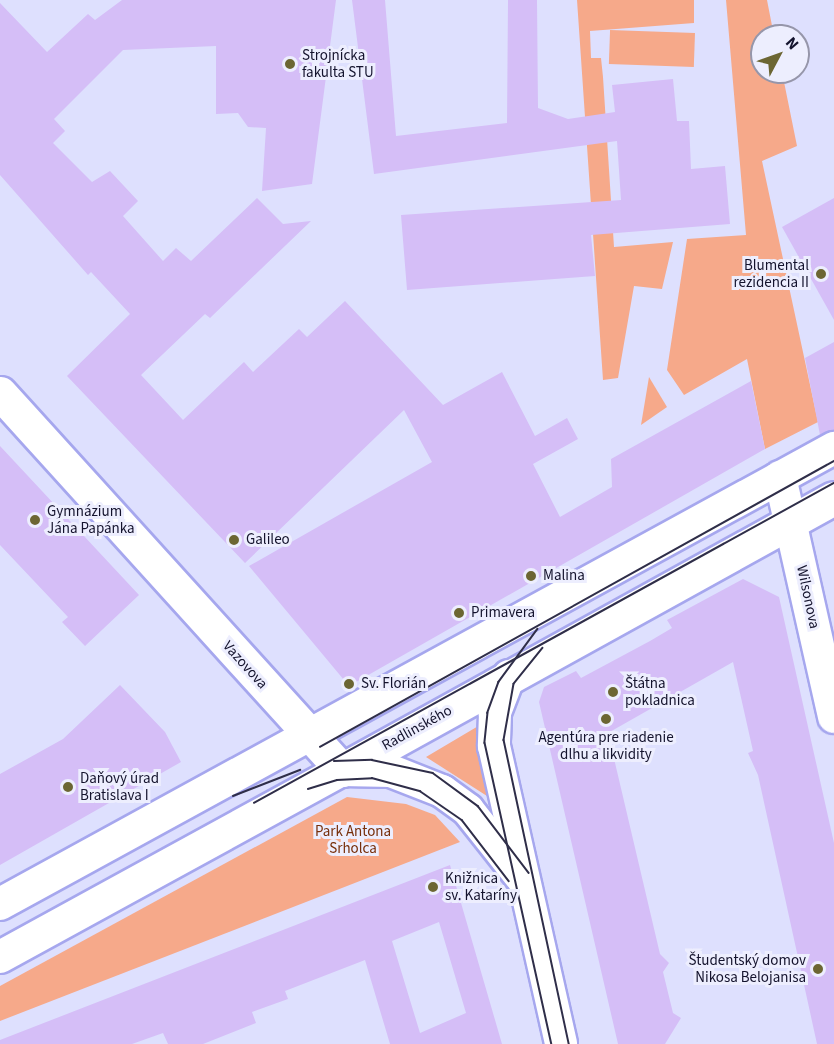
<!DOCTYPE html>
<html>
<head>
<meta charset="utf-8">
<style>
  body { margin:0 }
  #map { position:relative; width:834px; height:1044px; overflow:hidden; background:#dee0fe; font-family:"Source Sans 3",sans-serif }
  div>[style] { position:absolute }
  .green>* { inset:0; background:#f6a98a; transform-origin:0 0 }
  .building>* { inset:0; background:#d5bef7 }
  .roads { filter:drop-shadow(2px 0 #a6a7ee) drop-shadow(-2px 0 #a6a7ee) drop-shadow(0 2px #a6a7ee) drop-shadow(0 -2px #a6a7ee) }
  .street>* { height:32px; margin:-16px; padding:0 16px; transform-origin:16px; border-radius:16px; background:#fff }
  .secondary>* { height:33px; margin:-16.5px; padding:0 16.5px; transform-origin:16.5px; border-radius:16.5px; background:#fff }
  .tram>* { height:1.5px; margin:-0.75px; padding:0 0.75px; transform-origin:0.75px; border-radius:0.75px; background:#2f2e49 }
  .dots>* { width:16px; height:16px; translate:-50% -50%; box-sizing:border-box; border:3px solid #edeefe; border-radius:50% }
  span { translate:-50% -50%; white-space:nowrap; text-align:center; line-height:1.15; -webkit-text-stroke:6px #edeefe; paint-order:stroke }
  .poi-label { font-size:15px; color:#14132d }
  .left { translate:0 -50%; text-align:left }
  .right { translate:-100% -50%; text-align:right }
  .street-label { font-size:15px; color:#14132d }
  .park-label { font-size:15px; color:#772f0b }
  .north { position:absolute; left:750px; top:24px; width:60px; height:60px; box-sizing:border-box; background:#edeefe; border:2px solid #9696aa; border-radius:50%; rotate:49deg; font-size:16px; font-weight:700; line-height:24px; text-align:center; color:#14132d }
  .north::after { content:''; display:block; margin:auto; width:21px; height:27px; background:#6c6633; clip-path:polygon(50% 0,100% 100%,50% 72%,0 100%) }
</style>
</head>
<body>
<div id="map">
  <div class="green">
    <i style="clip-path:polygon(577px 0,694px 0,694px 23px,590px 31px,591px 58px,601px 58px,603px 77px,614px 247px,673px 242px,662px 289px,634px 286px,618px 378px,603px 380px)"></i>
    <i style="clip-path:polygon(726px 0,767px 0,774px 36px,762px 36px,762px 72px,782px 72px,797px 146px,762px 161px,818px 422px,765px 449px,747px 359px,684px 395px,667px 370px,687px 239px,746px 235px)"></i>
    <i style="left:695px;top:33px;width:34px;height:85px;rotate:92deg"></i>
    <i style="clip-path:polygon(649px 377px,667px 407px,641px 425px)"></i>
    <i style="clip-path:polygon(480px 725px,480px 742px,487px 796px,426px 757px)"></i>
    <i style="clip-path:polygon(347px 797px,406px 804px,435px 815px,460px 842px,0 1021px,0 986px)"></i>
  </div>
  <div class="building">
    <i style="clip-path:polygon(122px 0,336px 0,312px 184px,262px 191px,266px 128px,248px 127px,238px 113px,216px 114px,216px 46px,123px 50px,54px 119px,65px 131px,53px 143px,92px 182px,110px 171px,138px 201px,123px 216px,163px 261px,176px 248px,191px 261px,257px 198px,283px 224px,311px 221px,210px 318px,205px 314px,141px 375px,183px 420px,244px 362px,253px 372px,299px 329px,307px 337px,345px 301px,443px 405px,502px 372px,535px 436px,567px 418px,578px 439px,533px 464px,560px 517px,612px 487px,611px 459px,751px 381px,765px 449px,349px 686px,249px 566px,432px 462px,404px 410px,245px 563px,67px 376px,130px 314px,91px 272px,88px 275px,0 175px,0 3px,47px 52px,88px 14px,95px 20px)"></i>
    <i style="clip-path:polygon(352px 0,385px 0,396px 136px,507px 123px,508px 0,537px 0,538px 108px,568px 119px,615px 112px,612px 85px,673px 79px,677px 121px,689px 121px,691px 169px,725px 166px,730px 224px,591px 235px,595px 276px,407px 290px,401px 215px,621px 200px,617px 141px,374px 174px)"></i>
    <i style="clip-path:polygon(834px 198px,834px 320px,782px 227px)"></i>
    <i style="clip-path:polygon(834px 342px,834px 430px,820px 435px,805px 358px)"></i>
    <i style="clip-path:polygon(0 446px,139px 595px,85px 646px,62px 622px,68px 617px,0 545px)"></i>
    <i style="clip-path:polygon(743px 579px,779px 597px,834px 843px,834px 1044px,817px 1044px,758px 775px,748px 753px,753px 751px,733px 662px,608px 733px,660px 954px,669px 963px,663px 972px,673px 1013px,681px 1018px,665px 1044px,618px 1044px,539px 702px,544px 687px,576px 671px,581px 678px,650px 641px,672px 628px,667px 620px)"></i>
    <i style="clip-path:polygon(120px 685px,165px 732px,181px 762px,0 865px,0 774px,63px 739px)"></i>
    <i style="clip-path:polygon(evenodd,450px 865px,502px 1044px,390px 1044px,365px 960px,285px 991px,288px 999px,252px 1012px,256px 1023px,203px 1044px,168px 1044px,163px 1033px,132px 1044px,0 1044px,0 1040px,450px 865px,439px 922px,466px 1013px,420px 1033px,392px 941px,439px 922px)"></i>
  </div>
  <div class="roads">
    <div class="street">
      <i style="left:780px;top:477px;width:246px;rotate:77.3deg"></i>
      <i style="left:509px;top:676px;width:40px;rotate:111deg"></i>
      <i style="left:495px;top:713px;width:33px;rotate:92deg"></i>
      <i style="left:494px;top:746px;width:305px;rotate:77.3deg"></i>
      <i style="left:0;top:904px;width:951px;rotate:-28.67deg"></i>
      <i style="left:0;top:957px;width:390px;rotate:-28.7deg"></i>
      <i style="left:342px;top:770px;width:49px;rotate:1.2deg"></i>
      <i style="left:391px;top:771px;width:55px;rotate:21.4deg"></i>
      <i style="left:442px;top:791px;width:32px;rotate:36deg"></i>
      <i style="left:468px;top:810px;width:85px;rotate:51.7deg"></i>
    </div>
    <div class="secondary">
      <i style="left:0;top:393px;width:509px;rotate:47.79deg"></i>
      <i style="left:342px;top:770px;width:562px;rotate:-28.94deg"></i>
    </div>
  </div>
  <div class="tram">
    <i style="left:538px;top:629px;width:66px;rotate:126.3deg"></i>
    <i style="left:499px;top:682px;width:33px;rotate:110deg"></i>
    <i style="left:488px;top:713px;width:30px;rotate:96deg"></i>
    <i style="left:485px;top:743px;width:308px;rotate:77.5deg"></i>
    <i style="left:543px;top:648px;width:46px;rotate:128.9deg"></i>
    <i style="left:514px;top:684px;width:57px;rotate:100.1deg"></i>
    <i style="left:504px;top:740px;width:311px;rotate:77.9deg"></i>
    <i style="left:320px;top:747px;width:588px;rotate:-29.09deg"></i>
    <i style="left:334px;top:761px;width:38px;rotate:-2deg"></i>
    <i style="left:372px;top:760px;width:62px;rotate:12deg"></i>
    <i style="left:433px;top:773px;width:56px;rotate:36.3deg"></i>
    <i style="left:478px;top:806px;width:84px;rotate:52.7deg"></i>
    <i style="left:308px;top:789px;width:30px;rotate:-17deg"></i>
    <i style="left:337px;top:780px;width:35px;rotate:-3deg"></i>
    <i style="left:372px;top:778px;width:50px;rotate:15.2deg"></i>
    <i style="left:420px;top:791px;width:51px;rotate:34.6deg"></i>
    <i style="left:462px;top:820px;width:77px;rotate:52.4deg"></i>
    <i style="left:233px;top:796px;width:72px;rotate:-21.2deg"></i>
    <i style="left:254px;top:803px;width:662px;rotate:-28.89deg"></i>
  </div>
  <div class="dots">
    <i style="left:290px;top:64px;background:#6c6633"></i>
    <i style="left:821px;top:274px;background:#6c6633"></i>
    <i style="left:35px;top:520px;background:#6c6633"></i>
    <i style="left:234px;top:540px;background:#6c6633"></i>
    <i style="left:531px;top:576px;background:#6c6633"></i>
    <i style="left:459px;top:613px;background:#6c6633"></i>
    <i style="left:349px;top:684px;background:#6c6633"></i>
    <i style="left:613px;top:692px;background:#6c6633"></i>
    <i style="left:606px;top:719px;background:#6c6633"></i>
    <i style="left:68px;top:787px;background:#6c6633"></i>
    <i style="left:433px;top:887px;background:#6c6633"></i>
    <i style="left:818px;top:969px;background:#6c6633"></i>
  </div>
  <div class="poi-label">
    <span class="left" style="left:302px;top:64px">Strojnícka<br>fakulta STU</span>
    <span class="right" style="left:809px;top:274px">Blumental<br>rezidencia II</span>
    <span class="left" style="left:47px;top:520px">Gymnázium<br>Jána Papánka</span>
    <span class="left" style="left:246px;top:540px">Galileo</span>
    <span class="left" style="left:543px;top:576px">Malina</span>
    <span class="left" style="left:471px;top:613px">Primavera</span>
    <span class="left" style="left:625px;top:692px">Štátna<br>pokladnica</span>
    <span class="left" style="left:361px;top:684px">Sv. Florián</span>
    <span style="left:606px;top:746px">Agentúra pre riadenie<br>dlhu a likvidity</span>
    <span class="left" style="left:80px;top:787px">Daňový úrad<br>Bratislava I</span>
    <span class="left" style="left:445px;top:887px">Knižnica<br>sv. Kataríny</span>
    <span class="right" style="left:806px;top:969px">Študentský domov<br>Nikosa Belojanisa</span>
  </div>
  <div class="street-label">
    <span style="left:808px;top:597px;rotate:78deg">Wilsonova</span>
    <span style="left:245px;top:665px;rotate:48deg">Vazovova</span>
    <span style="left:417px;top:728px;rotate:-29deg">Radlinského</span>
  </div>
  <div class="park-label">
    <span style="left:353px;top:840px">Park Antona<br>Srholca</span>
  </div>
  <div class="north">N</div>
</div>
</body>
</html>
